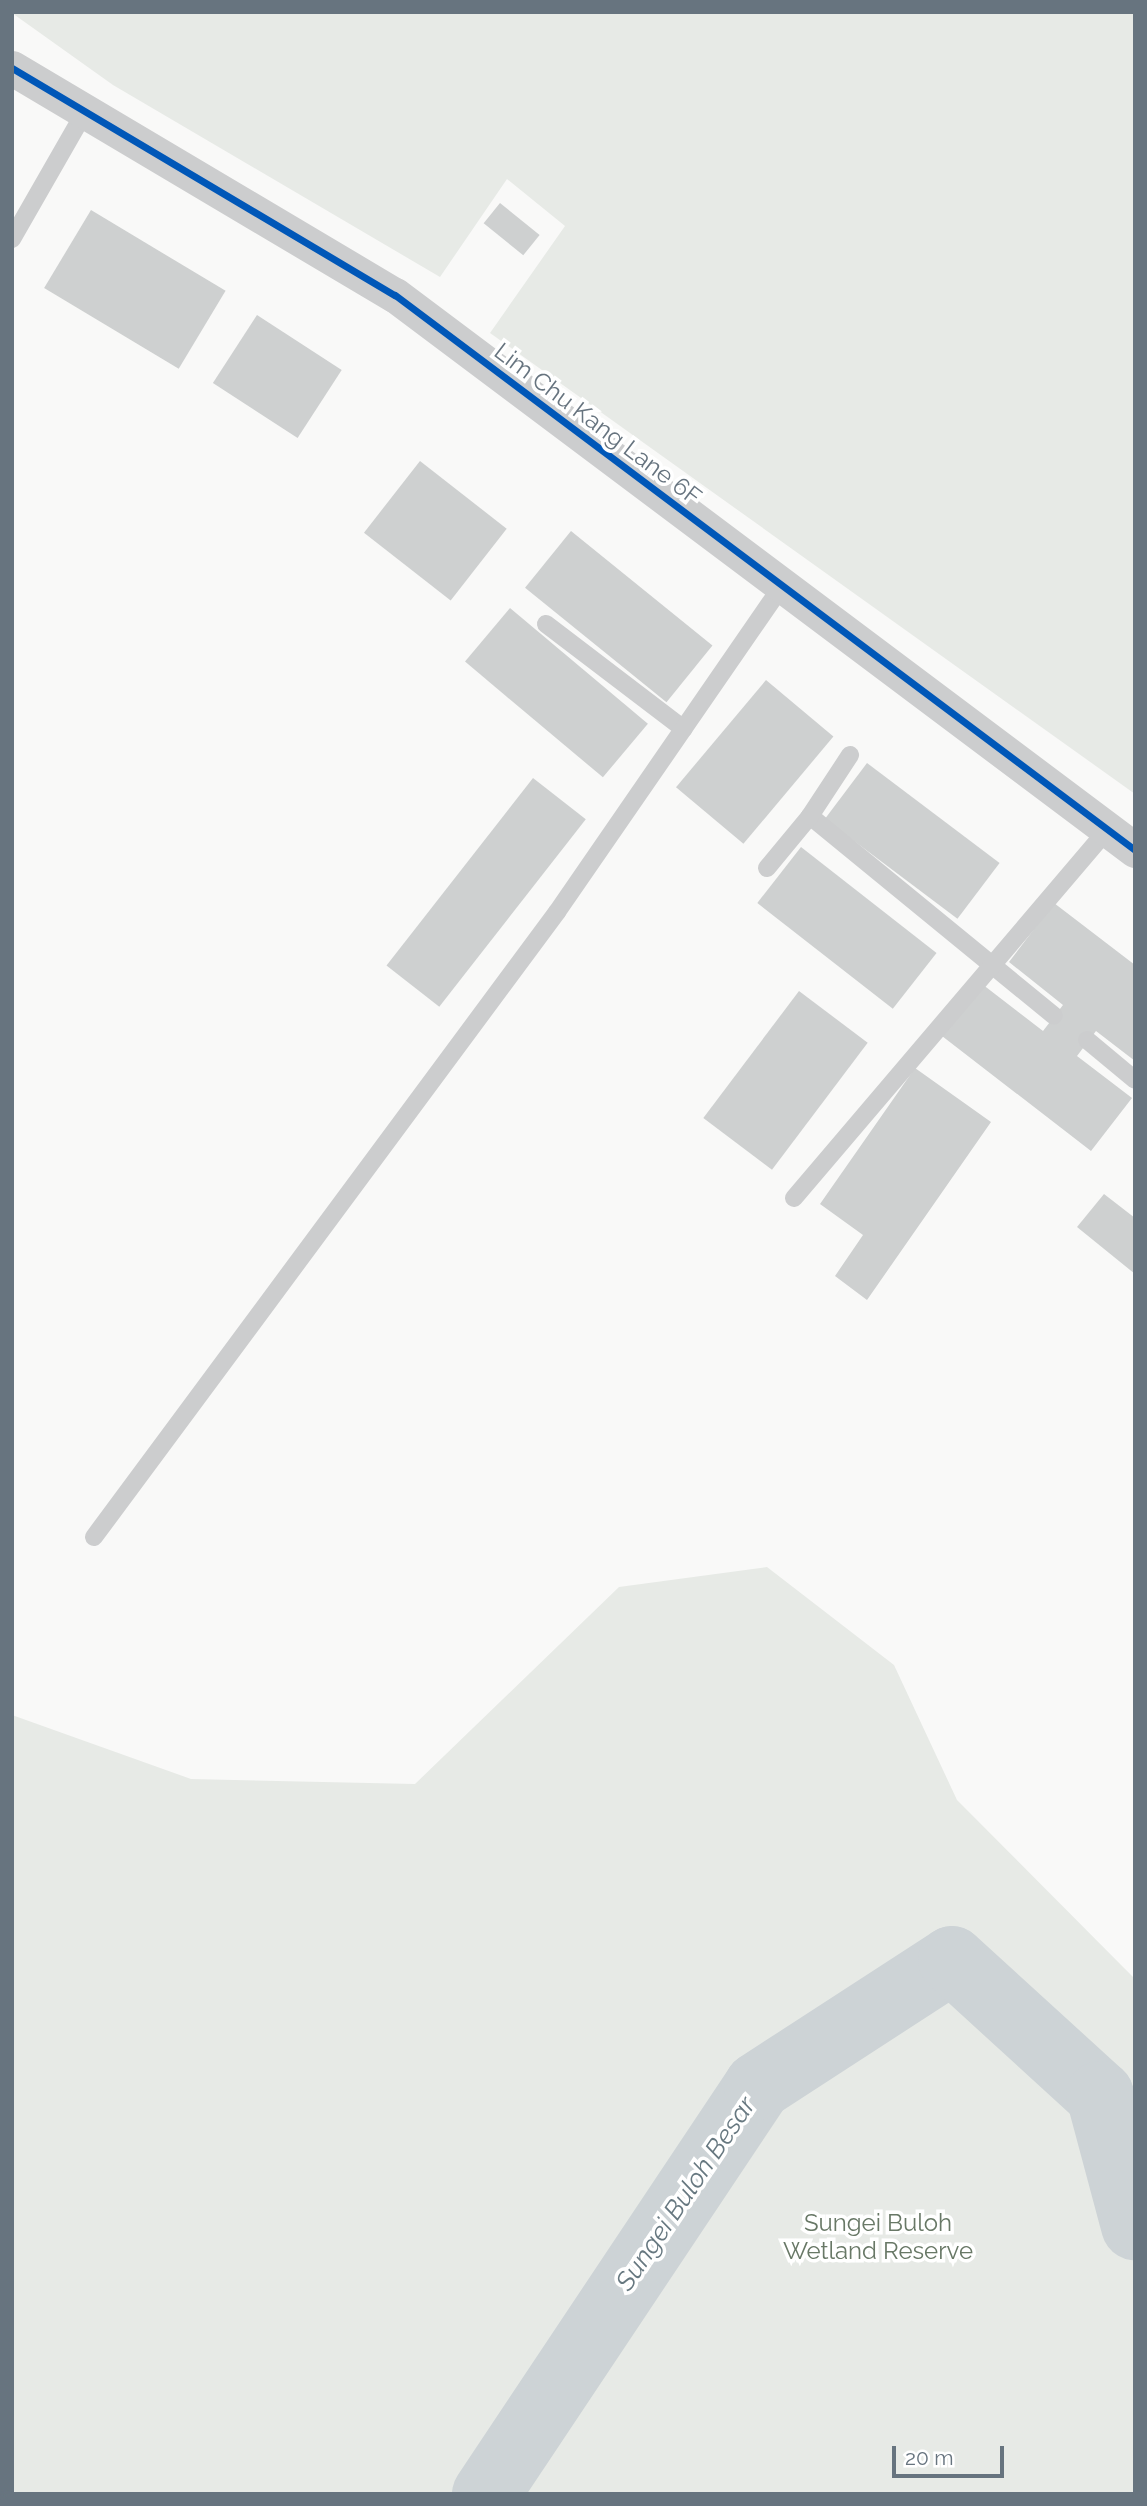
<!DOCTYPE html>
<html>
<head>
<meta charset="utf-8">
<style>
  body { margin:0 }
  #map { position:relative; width:1147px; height:2506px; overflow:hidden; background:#f9f9f8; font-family:Raleway,sans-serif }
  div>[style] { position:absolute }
  .green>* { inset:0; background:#e7eae6 }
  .river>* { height:68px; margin:-34px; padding:0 34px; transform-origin:34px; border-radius:34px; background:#cdd3d6 }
  .building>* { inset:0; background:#ced0d0; transform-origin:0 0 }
  .service>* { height:18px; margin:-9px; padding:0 9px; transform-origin:9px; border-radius:9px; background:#cccdce }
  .minor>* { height:35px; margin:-17.5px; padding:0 17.5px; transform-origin:17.5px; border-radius:17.5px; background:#cccdce }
  .cycleway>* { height:7px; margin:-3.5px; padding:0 3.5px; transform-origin:3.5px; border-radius:3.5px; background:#0057b8 }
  span { translate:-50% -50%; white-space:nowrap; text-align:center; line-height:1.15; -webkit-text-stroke:7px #fff; paint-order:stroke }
  .street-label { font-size:24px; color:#67747f }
  .park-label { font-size:24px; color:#687866 }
  .water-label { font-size:26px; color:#677880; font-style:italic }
  .frame { position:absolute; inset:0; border:14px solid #67747f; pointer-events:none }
  .scale { position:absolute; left:892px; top:2446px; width:112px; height:32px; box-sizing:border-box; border:4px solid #67747f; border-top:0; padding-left:9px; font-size:21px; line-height:24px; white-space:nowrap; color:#67747f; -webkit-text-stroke:5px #fff; paint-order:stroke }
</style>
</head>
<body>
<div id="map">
  <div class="green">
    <i style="clip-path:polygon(1135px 12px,1135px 794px,490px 333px,565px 226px,507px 179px,440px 277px,113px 85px,12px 13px)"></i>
    <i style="clip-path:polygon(767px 1567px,894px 1665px,957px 1800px,1135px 1979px,1135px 2494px,12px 2494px,12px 1715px,191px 1779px,415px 1784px,619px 1587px)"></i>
  </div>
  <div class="river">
    <i style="left:486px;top:2494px;width:490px;rotate:-56.3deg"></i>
    <i style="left:758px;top:2086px;width:231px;rotate:-33deg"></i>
    <i style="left:952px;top:1960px;width:200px;rotate:42.4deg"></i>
    <i style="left:1100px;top:2095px;width:136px;rotate:75deg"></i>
  </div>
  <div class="building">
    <i style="left:500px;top:203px;width:51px;height:26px;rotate:39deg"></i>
    <i style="left:91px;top:210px;width:157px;height:91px;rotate:31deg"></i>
    <i style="left:257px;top:315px;width:101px;height:81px;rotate:33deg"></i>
    <i style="left:420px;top:461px;width:110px;height:91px;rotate:38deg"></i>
    <i style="left:571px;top:531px;width:182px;height:73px;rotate:39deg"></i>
    <i style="left:510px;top:608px;width:180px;height:70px;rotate:40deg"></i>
    <i style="left:766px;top:680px;width:88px;height:140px;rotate:40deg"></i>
    <i style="left:867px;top:763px;width:166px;height:70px;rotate:37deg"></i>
    <i style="left:533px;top:778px;width:67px;height:238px;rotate:38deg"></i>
    <i style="left:801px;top:847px;width:172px;height:71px;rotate:38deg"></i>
    <i style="clip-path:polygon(1054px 903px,1135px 965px,1135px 1061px,1096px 1031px,1077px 1056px,1132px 1098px,1091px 1151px,942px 1036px,982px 984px,1043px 1031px,1063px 1005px,1009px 962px)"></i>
    <i style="left:799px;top:991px;width:86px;height:159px;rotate:37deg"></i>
    <i style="clip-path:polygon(915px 1068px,991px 1122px,867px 1300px,835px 1276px,863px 1235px,820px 1204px)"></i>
    <i style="clip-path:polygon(1104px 1194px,1135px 1218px,1135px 1274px,1077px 1227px)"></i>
  </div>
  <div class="service">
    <i style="left:12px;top:239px;width:151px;rotate:-60.2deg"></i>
    <i style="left:546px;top:624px;width:173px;rotate:37.3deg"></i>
    <i style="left:810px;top:816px;width:315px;rotate:39.3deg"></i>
    <i style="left:767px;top:868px;width:67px;rotate:-50.4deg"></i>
    <i style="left:810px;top:816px;width:73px;rotate:-56.7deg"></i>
    <i style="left:1087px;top:1040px;width:62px;rotate:39.8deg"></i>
    <i style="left:794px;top:1198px;width:483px;rotate:-49.6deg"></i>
    <i style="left:94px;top:1537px;width:778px;rotate:-53.47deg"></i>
    <i style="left:557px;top:912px;width:396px;rotate:-55.4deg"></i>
  </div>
  <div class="minor">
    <i style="left:12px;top:68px;width:445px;rotate:30.7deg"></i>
    <i style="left:395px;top:295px;width:925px;rotate:36.87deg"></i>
  </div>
  <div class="cycleway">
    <i style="left:12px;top:68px;width:445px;rotate:30.7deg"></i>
    <i style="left:395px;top:295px;width:925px;rotate:36.87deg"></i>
  </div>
  <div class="street-label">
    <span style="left:598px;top:424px;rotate:37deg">Lim Chu Kang Lane 6F</span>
  </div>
  <div class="park-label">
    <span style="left:878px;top:2237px">Sungei Buloh<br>Wetland Reserve</span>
  </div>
  <div class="water-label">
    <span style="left:686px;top:2194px;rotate:-56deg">Sungei Buloh Besar</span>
  </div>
  <div class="frame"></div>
  <div class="scale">20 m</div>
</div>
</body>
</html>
